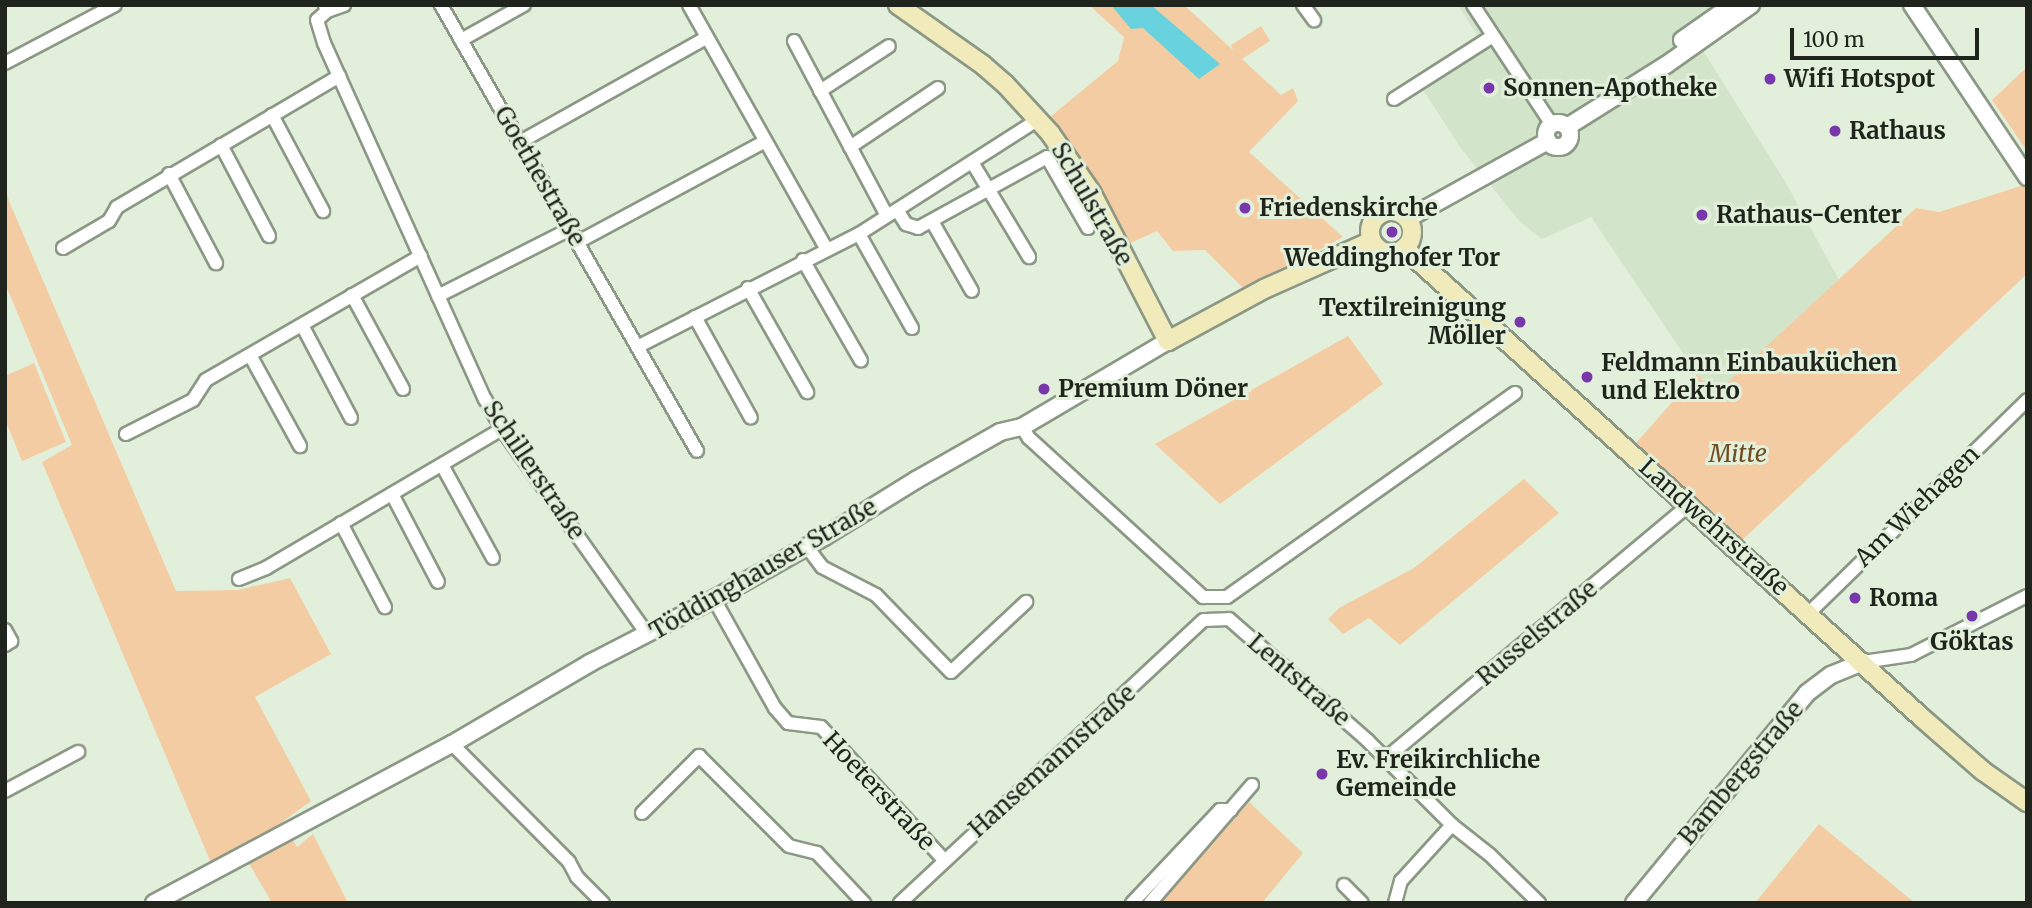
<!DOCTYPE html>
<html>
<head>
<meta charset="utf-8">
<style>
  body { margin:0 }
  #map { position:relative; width:2032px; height:908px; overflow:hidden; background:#e2f0db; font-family:Merriweather,serif }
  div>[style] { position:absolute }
  .built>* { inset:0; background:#d2e4c9 }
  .green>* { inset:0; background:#f4cca3 }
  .water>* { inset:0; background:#68d3de }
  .roads { filter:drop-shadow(2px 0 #8b9885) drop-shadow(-2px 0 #8b9885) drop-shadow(0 2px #8b9885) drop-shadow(0 -2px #8b9885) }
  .minor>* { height:12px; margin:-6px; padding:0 6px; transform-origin:6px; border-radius:6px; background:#fff }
  .tertiary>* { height:16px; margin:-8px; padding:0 8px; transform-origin:8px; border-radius:8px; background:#fff }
  .tertiary>.ring { margin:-8px; padding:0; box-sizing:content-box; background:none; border:16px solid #fff; border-radius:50% }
  .secondary>* { height:18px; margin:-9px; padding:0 9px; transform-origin:9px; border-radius:9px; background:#f1ebbb }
  .secondary>.ring { margin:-9px; padding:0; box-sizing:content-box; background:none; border:18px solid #f1ebbb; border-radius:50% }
  .dots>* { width:19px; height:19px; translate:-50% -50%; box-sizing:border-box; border:4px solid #e2f0db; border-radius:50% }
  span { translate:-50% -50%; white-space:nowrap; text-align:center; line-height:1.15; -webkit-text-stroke:6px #e2f0db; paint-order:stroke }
  .poi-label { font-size:24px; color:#1f241c; font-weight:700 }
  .left { translate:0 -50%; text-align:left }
  .right { translate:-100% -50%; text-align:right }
  .street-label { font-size:24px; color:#1f241c }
  .park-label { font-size:24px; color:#714c20; font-style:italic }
  .frame { position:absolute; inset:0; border:7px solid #1f241c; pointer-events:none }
  .scale { position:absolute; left:1790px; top:28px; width:189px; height:32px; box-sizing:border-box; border:4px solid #1f241c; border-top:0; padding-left:9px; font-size:21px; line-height:24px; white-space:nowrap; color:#1f241c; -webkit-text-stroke:5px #e2f0db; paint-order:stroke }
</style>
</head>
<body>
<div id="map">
  <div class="built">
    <i style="clip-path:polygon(1458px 5px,1768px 5px,1702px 49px,1786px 183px,1839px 280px,1715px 395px,1697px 374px,1591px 217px,1542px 239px,1520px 222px,1460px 147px,1422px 88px,1486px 49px)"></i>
  </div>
  <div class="green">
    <i style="clip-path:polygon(1089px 5px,1184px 5px,1233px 50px,1231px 45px,1261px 26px,1270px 41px,1242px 59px,1281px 95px,1293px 88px,1298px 101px,1249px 152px,1343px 237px,1245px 290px,1205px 250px,1173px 251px,1157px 231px,1128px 244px,1083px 163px,1050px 117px,1118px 61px,1124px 37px)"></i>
    <i style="clip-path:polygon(2027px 67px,2027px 151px,1992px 100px)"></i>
    <i style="clip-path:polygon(2027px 184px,2027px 274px,1738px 544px,1636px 443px,1697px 374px,1715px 394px,1916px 208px,1939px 212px)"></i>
    <i style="clip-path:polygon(5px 187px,9px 201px,176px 591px,238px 590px,290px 578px,331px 654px,255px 697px,311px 801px,282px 822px,297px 847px,313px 834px,348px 903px,272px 903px,250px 865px,211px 863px,42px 462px,72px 445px,5px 283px)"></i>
    <i style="clip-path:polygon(1348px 336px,1383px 384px,1220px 504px,1155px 444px)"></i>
    <i style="clip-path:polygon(34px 363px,66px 442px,22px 461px,5px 419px,5px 376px)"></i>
    <i style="clip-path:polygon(1524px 479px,1559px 513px,1400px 645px,1369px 618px,1343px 634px,1328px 619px,1339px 608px,1414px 568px)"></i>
    <i style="clip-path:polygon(1249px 802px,1303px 853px,1262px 903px,1158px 903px)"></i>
    <i style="clip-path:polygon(1819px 824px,1915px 903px,1755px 903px)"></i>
  </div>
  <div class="water">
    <i style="clip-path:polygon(1111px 5px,1151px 5px,1220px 64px,1199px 79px,1143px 28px,1131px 29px)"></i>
  </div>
  <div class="roads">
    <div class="minor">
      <i style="left:441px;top:5px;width:514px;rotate:60.14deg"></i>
      <i style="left:689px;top:5px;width:281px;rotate:60.6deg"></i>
      <i style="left:1303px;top:5px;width:19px;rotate:54deg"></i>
      <i style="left:1473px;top:5px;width:144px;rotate:56.6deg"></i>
      <i style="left:325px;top:6px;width:5px;rotate:68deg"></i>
      <i style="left:327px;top:11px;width:18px;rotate:-19deg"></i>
      <i style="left:327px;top:11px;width:13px;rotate:138deg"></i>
      <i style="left:317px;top:20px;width:24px;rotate:73deg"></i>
      <i style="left:324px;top:43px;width:391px;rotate:65.7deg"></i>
      <i style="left:485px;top:399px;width:34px;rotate:60deg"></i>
      <i style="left:502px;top:429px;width:252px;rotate:54.7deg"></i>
      <i style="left:461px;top:40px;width:72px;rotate:-29.1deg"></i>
      <i style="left:794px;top:41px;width:198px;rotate:62deg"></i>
      <i style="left:5px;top:63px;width:124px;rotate:-27.8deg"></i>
      <i style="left:820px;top:91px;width:82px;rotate:-33.1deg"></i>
      <i style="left:1394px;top:99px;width:117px;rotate:-32.5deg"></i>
      <i style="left:272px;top:115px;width:109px;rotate:62deg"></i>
      <i style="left:520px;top:142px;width:213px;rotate:-29.2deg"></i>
      <i style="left:221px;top:145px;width:103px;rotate:62.2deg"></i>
      <i style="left:850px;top:147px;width:106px;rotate:-33.8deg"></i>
      <i style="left:972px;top:162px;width:111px;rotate:59deg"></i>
      <i style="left:169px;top:174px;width:101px;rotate:62.2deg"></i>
      <i style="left:897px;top:210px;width:17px;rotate:57deg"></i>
      <i style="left:906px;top:224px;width:13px;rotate:18deg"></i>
      <i style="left:918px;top:228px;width:147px;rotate:-28.8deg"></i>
      <i style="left:1047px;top:157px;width:82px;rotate:60deg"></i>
      <i style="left:933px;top:223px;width:78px;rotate:60.2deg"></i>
      <i style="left:859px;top:234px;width:108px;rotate:60.6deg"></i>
      <i style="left:578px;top:242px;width:211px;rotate:-28.3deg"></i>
      <i style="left:63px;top:248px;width:53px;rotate:-30.4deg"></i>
      <i style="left:109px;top:221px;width:16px;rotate:-60deg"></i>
      <i style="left:117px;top:207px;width:258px;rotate:-30.5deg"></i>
      <i style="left:803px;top:260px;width:116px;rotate:60.1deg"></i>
      <i style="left:748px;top:288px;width:120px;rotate:60.4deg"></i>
      <i style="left:352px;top:295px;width:107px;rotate:61.5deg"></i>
      <i style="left:438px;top:296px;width:148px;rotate:-26.9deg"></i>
      <i style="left:695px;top:317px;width:115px;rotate:61deg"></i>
      <i style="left:302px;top:325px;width:105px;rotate:62.2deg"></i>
      <i style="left:639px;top:346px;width:247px;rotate:-27deg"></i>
      <i style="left:859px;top:234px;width:214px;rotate:-32.6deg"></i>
      <i style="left:250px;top:355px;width:104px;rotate:61.2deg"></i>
      <i style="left:1022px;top:427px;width:13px;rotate:58deg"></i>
      <i style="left:1029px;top:438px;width:236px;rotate:42.4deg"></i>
      <i style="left:1203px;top:597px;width:24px"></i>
      <i style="left:1227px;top:597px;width:353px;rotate:-35.3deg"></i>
      <i style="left:126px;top:434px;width:75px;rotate:-26.9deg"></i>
      <i style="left:193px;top:400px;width:24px;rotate:-57deg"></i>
      <i style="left:206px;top:380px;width:248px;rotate:-30deg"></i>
      <i style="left:442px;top:465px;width:106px;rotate:61.3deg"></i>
      <i style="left:392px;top:494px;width:99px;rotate:62.4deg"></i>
      <i style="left:341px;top:523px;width:95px;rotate:62.4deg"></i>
      <i style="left:807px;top:547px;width:25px;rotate:53deg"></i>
      <i style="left:822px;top:567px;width:61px;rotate:27.4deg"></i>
      <i style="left:876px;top:595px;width:107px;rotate:45.8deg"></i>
      <i style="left:951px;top:672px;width:103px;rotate:-43deg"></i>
      <i style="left:239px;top:579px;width:29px;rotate:-22deg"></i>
      <i style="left:266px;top:568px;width:274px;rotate:-30.5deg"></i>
      <i style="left:714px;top:599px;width:125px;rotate:60.8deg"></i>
      <i style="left:775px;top:708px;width:20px;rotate:49deg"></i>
      <i style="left:788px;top:723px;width:33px;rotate:7deg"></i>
      <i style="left:821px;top:727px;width:181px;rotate:47.2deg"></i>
      <i style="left:1809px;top:613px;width:305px;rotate:-44.3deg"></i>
      <i style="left:5px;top:630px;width:13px;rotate:61deg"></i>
      <i style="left:11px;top:641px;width:7px;rotate:146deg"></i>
      <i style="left:1863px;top:662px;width:49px;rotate:-8.3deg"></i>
      <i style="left:1911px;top:655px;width:130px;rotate:-27deg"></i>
      <i style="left:452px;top:744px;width:166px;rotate:45.2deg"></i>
      <i style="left:569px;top:862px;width:17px;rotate:62deg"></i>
      <i style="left:577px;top:877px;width:37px;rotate:45deg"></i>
      <i style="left:1385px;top:759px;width:395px;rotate:-39.9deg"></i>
      <i style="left:5px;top:791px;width:83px;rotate:-28.1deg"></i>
      <i style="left:642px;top:813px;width:81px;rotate:-45deg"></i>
      <i style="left:699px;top:756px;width:127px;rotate:45deg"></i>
      <i style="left:789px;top:846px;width:29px;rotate:14deg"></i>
      <i style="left:817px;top:853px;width:69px;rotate:46.8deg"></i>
      <i style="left:1344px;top:885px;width:25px;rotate:45deg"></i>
      <i style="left:900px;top:903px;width:415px;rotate:-43deg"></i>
      <i style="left:1204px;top:620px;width:25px;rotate:-2deg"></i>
      <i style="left:1229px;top:619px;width:184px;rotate:41.2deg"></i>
      <i style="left:1367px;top:740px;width:120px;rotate:45deg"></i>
      <i style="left:1452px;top:825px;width:48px;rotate:38.3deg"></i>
      <i style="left:1490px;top:855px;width:69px;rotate:44.4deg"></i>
      <i style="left:1132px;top:903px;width:128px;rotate:-46.6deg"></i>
      <i style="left:1220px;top:810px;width:11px"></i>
      <i style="left:1150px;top:903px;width:156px;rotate:-49.2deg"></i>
      <i style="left:1395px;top:903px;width:23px;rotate:-75deg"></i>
      <i style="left:1401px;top:881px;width:76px;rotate:-47.7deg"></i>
    </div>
    <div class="tertiary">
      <i style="left:1912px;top:5px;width:207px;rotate:56.2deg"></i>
      <i style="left:1682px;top:40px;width:61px;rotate:-35deg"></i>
      <i class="ring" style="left:1546px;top:123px;width:8px;height:8px"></i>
      <i style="left:1567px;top:127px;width:117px;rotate:-32.1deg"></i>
      <i style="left:1666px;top:65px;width:104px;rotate:-35.2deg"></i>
      <i style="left:1407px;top:219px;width:161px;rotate:-29deg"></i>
      <i style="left:154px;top:903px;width:338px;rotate:-28.1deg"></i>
      <i style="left:452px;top:744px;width:160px;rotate:-30.4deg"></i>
      <i style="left:590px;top:663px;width:140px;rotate:-27.3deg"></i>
      <i style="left:714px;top:599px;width:126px;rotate:-29.4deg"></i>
      <i style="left:824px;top:537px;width:108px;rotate:-31.8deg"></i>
      <i style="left:916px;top:480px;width:97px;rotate:-29.7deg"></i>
      <i style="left:1000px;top:432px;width:23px;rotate:-13deg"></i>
      <i style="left:1022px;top:427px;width:169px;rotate:-30.5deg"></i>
      <i style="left:1634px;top:903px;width:272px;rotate:-50.5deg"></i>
      <i style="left:1807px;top:693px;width:30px;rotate:-37deg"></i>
      <i style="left:1831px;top:675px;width:35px;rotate:-22deg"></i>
    </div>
    <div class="secondary">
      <i style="left:898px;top:5px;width:104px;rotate:35.2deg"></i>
      <i style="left:983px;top:65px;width:29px;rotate:41deg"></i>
      <i style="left:1005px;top:84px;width:67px;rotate:47.4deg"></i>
      <i style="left:1050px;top:133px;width:72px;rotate:55.2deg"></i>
      <i style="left:1091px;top:192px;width:168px;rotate:62.7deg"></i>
      <i style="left:1168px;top:341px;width:109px;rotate:-28.4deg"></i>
      <i style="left:1264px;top:289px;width:118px;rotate:-24deg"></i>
      <i class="ring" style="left:1370px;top:211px;width:24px;height:24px"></i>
      <i style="left:1404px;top:248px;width:698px;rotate:42.21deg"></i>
      <i style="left:1921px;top:717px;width:82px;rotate:41.1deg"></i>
      <i style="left:1983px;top:771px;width:54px;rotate:35.2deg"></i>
    </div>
  </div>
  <div class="dots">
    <i style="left:1770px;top:79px;background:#7937ac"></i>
    <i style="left:1489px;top:88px;background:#7937ac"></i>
    <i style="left:1835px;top:131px;background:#7937ac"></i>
    <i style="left:1245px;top:208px;background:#7937ac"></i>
    <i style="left:1702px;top:215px;background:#7937ac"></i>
    <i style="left:1392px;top:232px;background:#7937ac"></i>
    <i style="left:1520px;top:322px;background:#7937ac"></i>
    <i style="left:1587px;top:377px;background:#7937ac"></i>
    <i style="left:1044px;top:389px;background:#7937ac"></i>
    <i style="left:1855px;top:598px;background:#7937ac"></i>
    <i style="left:1972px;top:616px;background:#7937ac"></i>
    <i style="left:1322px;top:774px;background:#7937ac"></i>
  </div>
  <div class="poi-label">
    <span class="left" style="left:1784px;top:79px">Wifi Hotspot</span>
    <span class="left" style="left:1503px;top:88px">Sonnen-Apotheke</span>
    <span class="left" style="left:1849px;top:131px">Rathaus</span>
    <span class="left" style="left:1259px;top:208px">Friedenskirche</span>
    <span class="left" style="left:1716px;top:215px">Rathaus-Center</span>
    <span style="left:1392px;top:258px">Weddinghofer Tor</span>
    <span class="right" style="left:1506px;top:322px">Textilreinigung<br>Möller</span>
    <span class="left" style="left:1601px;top:377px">Feldmann Einbauküchen<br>und Elektro</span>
    <span class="left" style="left:1058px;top:389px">Premium Döner</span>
    <span class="left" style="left:1869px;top:598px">Roma</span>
    <span style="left:1972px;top:642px">Göktas</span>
    <span class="left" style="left:1336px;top:774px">Ev. Freikirchliche<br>Gemeinde</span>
  </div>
  <div class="street-label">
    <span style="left:540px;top:176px;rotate:60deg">Goethestraße</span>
    <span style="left:1092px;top:204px;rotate:60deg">Schulstraße</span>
    <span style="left:534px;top:470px;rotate:56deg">Schillerstraße</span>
    <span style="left:1917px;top:506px;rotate:-44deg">Am Wiehagen</span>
    <span style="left:1714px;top:527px;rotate:42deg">Landwehrstraße</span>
    <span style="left:763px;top:569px;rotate:-30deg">Töddinghauser Straße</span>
    <span style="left:1537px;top:633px;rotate:-40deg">Russelstraße</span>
    <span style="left:1299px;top:680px;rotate:41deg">Lentstraße</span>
    <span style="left:1052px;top:761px;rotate:-42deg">Hansemannstraße</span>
    <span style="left:1741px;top:773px;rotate:-50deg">Bambergstraße</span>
    <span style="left:879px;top:791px;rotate:47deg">Hoeterstraße</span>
  </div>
  <div class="park-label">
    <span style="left:1738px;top:454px">Mitte</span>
  </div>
  <div class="frame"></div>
  <div class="scale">100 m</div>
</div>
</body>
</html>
